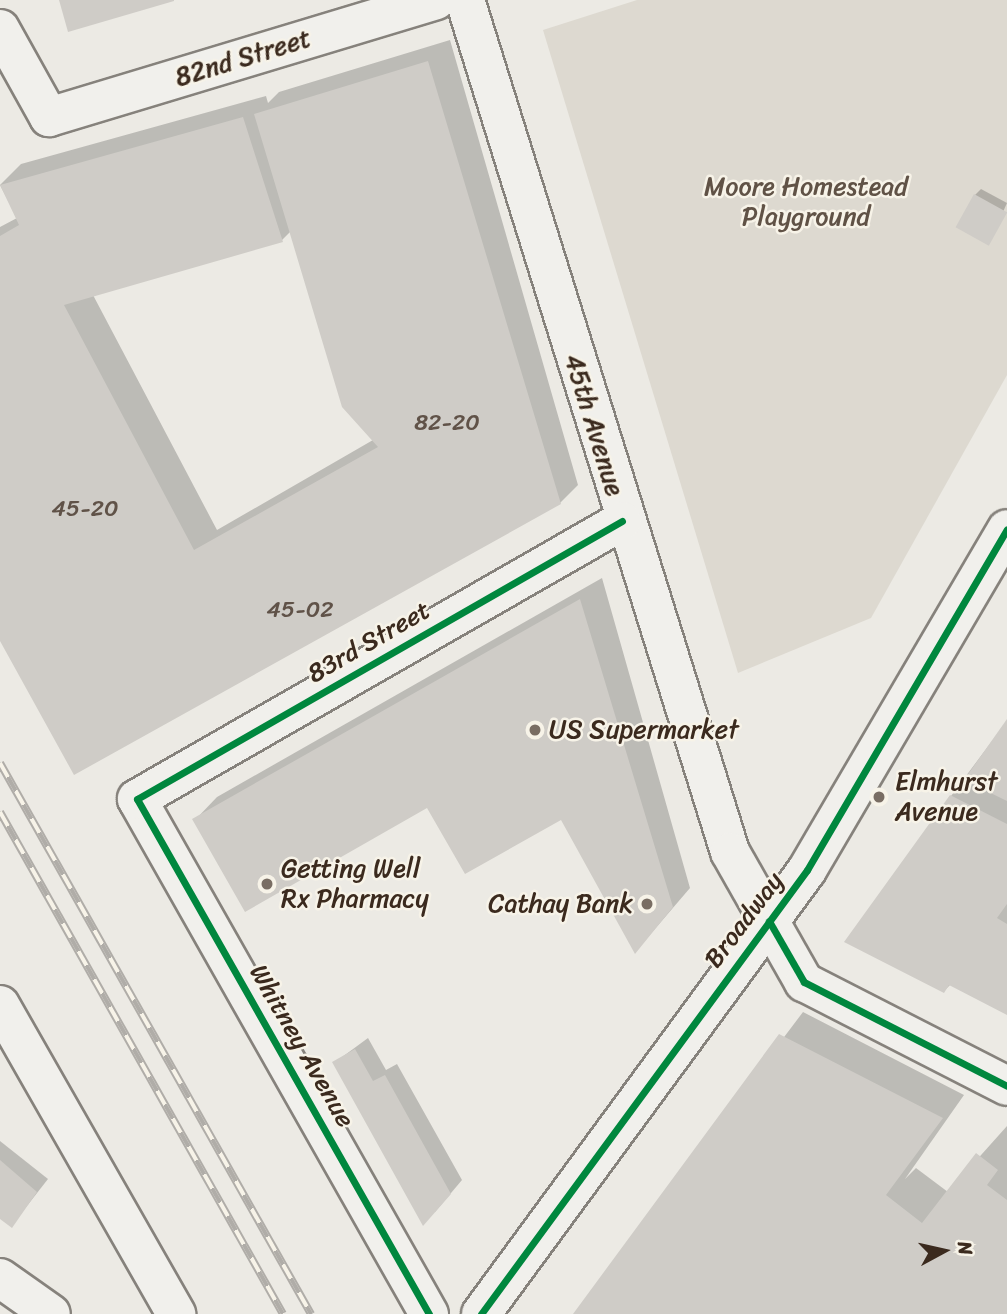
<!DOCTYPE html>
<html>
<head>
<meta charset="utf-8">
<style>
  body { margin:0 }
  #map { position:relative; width:1007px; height:1314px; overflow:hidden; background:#eceae4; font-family:Sriracha,sans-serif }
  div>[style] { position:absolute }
  .green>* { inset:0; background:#ddd9d0 }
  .shadow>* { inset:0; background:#0003 }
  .building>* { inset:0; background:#cfccc7; transform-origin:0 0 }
  .roads { filter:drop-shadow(2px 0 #86827c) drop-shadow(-2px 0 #86827c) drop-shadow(0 2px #86827c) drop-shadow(0 -2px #86827c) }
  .street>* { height:38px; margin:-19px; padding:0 19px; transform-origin:19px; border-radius:19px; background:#f1f0ec }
  .secondary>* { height:38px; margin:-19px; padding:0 19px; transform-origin:19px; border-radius:19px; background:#f1f0ec }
  .rail>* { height:8px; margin-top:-4px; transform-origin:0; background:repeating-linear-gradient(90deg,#f7f3e8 0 16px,#b0ada8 0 32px); box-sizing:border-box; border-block:2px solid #b0ada8 }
  .cycleway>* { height:7px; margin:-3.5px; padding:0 3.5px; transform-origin:3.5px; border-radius:3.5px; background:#00873e }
  .dots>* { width:19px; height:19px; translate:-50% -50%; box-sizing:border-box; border:4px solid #f7f3e8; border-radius:50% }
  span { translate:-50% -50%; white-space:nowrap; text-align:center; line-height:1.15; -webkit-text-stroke:5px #f7f3e8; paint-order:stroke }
  .number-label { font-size:23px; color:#605248 }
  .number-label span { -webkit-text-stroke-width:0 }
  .street-label { font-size:26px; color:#3b2a1e }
  .park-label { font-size:26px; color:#605246 }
  .poi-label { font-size:26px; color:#3b2a1e }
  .left { translate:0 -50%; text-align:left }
  .right { translate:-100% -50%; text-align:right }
  .north { position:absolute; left:909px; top:1216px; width:70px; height:70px; -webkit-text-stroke:5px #f7f3e8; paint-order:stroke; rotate:82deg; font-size:19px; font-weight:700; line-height:28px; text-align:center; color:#3b2a1e }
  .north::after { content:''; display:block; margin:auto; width:24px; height:32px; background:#3b2a1e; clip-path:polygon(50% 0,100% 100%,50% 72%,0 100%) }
</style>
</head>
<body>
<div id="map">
  <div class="green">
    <i style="clip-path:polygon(637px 0,1007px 0,1007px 375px,871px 618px,738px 673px,543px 30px)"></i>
  </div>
  <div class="shadow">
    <i style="clip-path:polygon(evenodd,450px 40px,578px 485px,560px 503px,0 637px,0 227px,17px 218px,0 185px,21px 164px,266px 96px,268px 103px,279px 92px,450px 40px,291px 231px,373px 440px,217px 530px,93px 295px,282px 240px,291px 231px)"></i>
    <i style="clip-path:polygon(981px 189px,1007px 203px,989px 243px,975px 195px)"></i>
    <i style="clip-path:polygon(602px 578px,690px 888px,636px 951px,561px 817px,428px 806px,195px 820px,217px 797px)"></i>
    <i style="clip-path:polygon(1007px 721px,1007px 1013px,951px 984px,944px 991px,951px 796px)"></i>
    <i style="clip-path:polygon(803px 1012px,964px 1095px,905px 1179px,916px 1168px,948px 1192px,1007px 1126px,1007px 1314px,575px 1314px)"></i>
    <i style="clip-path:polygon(368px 1038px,386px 1070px,397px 1064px,462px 1180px,435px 1212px,334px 1063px)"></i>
    <i style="clip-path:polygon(0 1141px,48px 1179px,12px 1225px,0 1217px)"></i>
  </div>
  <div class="building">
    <i style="clip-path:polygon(59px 0,174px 0,174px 1px,68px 32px)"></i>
    <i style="clip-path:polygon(428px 61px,561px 504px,74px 775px,0 641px,0 236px,19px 225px,0 185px,243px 117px,283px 242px,64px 305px,194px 550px,378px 447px,342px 407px,254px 114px)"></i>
    <i style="left:974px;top:194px;width:38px;height:38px;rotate:29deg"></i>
    <i style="clip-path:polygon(580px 599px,673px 907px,635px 954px,561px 820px,465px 874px,427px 808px,245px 912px,192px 819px)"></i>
    <i style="clip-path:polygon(1007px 719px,1007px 801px,964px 780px)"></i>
    <i style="clip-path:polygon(950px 795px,1007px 824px,1007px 904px,997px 918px,1007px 924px,1007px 1015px,949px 985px,944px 993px,844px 942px)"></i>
    <i style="clip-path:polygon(779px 1034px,943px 1118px,886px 1195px,922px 1223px,976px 1153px,998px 1170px,987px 1185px,1007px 1200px,1007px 1314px,573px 1314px)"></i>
    <i style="clip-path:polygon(355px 1049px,373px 1081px,385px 1075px,451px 1194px,423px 1226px,332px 1062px)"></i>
    <i style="clip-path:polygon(0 1160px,37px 1192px,12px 1228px,0 1219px)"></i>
  </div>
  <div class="roads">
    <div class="street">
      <i style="left:465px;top:0;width:892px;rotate:72.72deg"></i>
      <i style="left:730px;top:852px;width:150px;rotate:60.4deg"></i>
      <i style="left:804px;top:982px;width:228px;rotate:27.1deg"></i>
      <i style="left:0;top:29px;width:101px;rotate:60.9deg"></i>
      <i style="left:49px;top:117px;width:404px;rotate:-16.8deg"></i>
      <i style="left:0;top:1005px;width:356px;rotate:60.3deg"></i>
      <i style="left:0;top:1278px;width:62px;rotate:35.2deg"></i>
      <i style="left:429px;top:1314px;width:592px;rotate:-119.55deg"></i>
      <i style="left:137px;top:799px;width:559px;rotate:-29.82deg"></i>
    </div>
    <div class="secondary">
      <i style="left:481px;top:1314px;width:551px;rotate:-53.71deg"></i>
      <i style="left:807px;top:870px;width:395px;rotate:-59.6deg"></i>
    </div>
  </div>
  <div class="rail">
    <i style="left:0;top:763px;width:633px;rotate:60.56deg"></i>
    <i style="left:0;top:812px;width:576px;rotate:60.59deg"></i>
  </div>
  <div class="cycleway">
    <i style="left:769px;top:921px;width:70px;rotate:60.2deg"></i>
    <i style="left:804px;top:982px;width:228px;rotate:27.1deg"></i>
    <i style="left:429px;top:1314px;width:592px;rotate:-119.55deg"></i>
    <i style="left:137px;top:799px;width:559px;rotate:-29.82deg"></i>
    <i style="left:481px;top:1314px;width:551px;rotate:-53.71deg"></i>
    <i style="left:807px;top:870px;width:395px;rotate:-59.6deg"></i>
  </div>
  <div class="dots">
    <i style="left:535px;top:730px;background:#796d63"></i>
    <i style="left:879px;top:797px;background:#796d63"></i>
    <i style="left:267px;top:884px;background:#796d63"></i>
    <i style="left:647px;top:904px;background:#796d63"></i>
  </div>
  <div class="number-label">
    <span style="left:447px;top:423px">82-20</span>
    <span style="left:85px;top:509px">45-20</span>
    <span style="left:300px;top:610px">45-02</span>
  </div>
  <div class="street-label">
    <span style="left:243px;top:58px;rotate:-17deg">82nd Street</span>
    <span style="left:594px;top:425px;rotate:73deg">45th Avenue</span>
    <span style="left:369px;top:642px;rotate:-30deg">83rd Street</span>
    <span style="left:744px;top:920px;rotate:-53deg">Broadway</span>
    <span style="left:302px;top:1046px;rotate:60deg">Whitney Avenue</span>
  </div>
  <div class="park-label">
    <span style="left:806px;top:202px">Moore Homestead<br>Playground</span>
  </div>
  <div class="poi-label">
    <span class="left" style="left:549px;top:730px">US Supermarket</span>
    <span class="left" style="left:895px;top:797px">Elmhurst<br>Avenue</span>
    <span class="left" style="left:281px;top:884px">Getting Well<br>Rx Pharmacy</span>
    <span class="right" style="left:633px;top:904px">Cathay Bank</span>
  </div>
  <div class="north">N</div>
</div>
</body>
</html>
